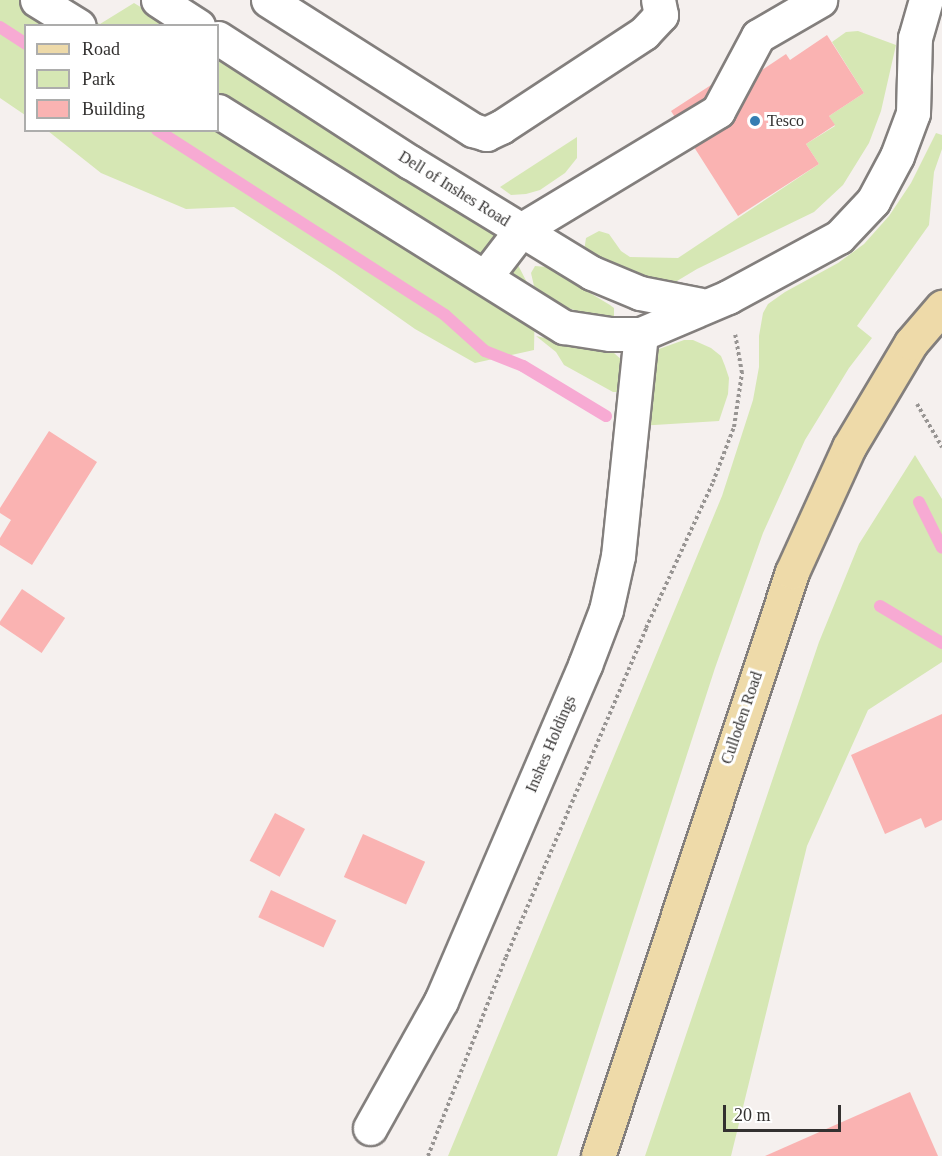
<!DOCTYPE html>
<html>
<head>
<meta charset="utf-8">
<style>
  body { margin:0 }
  #map { position:relative; width:942px; height:1156px; overflow:hidden; background:#f5f0ee; font-family:"Times New Roman",serif }
  div>[style] { position:absolute }
  .green>* { inset:0; background:#d6e7b4 }
  .stream>* { height:12px; margin:-6px; padding:0 6px; transform-origin:6px; border-radius:6px; background:#f7aad3 }
  .building>* { inset:0; background:#fab3b2; transform-origin:0 0 }
  .path>* { height:4px; margin-top:-2px; transform-origin:0; background:repeating-linear-gradient(90deg,#989593 0 3px,transparent 0 6px) }
  .roads { filter:drop-shadow(2px 0 #837f7d) drop-shadow(-2px 0 #837f7d) drop-shadow(0 2px #837f7d) drop-shadow(0 -2px #837f7d) }
  .minor>* { height:33px; margin:-16.5px; padding:0 16.5px; transform-origin:16.5px; border-radius:16.5px; background:#fff }
  .major>* { height:33px; margin:-16.5px; padding:0 16.5px; transform-origin:16.5px; border-radius:16.5px; background:#eedaa9 }
  .dots>* { width:16px; height:16px; translate:-50% -50%; box-sizing:border-box; border:3px solid #fff; border-radius:50% }
  span { translate:-50% -50%; white-space:nowrap; text-align:center; line-height:1.15; -webkit-text-stroke:6px #fff; paint-order:stroke }
  .poi-label { font-size:16px; color:#333130 }
  .left { translate:0 -50%; text-align:left }
  .street-label { font-size:16px; color:#333130 }
  .legend { position:absolute; left:24px; top:24px; width:195px; height:108px; box-sizing:border-box; background:#fff; border:2px solid #adadac; margin:0; padding:8px 10px; list-style:none; font-size:18px; color:#333130 }
  .legend li { display:flex; align-items:center; gap:12px; height:30px }
  .legend b { width:30px; border:2px solid #adadac }
  .scale { position:absolute; left:723px; top:1105px; width:118px; height:27px; box-sizing:border-box; border:3px solid #333130; border-top:0; padding-left:8px; font-size:18px; line-height:21px; white-space:nowrap; color:#333130; -webkit-text-stroke:4px #fff; paint-order:stroke }
</style>
</head>
<body>
<div id="map">
  <div class="green">
    <i style="clip-path:polygon(0 0,55px 0,100px 24px,134px 3px,170px 25px,26px 26px,25px 115px,0 98px)"></i>
    <i style="clip-path:polygon(858px 31px,896px 45px,881px 111px,869px 143px,843px 185px,814px 212px,697px 269px,672px 284px,636px 280px,584px 251px,586px 238px,599px 231px,609px 234px,621px 251px,630px 257px,678px 258px,819px 164px,806px 144px,835px 126px,829px 116px,864px 93px,832px 42px,846px 32px)"></i>
    <i style="clip-path:polygon(218px 55px,503px 236px,535px 298px,534px 350px,475px 363px,415px 329px,334px 272px,234px 207px,186px 209px,101px 173px,48px 131px,218px 130px)"></i>
    <i style="clip-path:polygon(936px 133px,942px 135px,942px 149px,934px 172px,929px 225px,857px 326px,872px 338px,849px 368px,805px 440px,763px 533px,715px 668px,557px 1156px,448px 1156px,722px 496px,753px 400px,759px 367px,759px 336px,763px 313px,768px 304px,785px 292px,838px 263px,864px 244px,889px 216px,911px 183px)"></i>
    <i style="clip-path:polygon(577px 137px,577px 158px,565px 173px,540px 190px,526px 194px,511px 195px,500px 187px)"></i>
    <i style="clip-path:polygon(535px 266px,547px 267px,610px 305px,614px 308px,614px 316px,602px 319px,559px 305px,534px 286px,531px 273px)"></i>
    <i style="clip-path:polygon(536px 336px,614px 353px,623px 361px,622px 392px,613px 392px,564px 365px,556px 352px)"></i>
    <i style="clip-path:polygon(684px 340px,693px 340px,711px 348px,721px 356px,725px 366px,729px 378px,728px 394px,719px 421px,638px 426px,651px 357px,659px 349px)"></i>
    <i style="clip-path:polygon(915px 455px,942px 499px,942px 662px,868px 710px,807px 846px,731px 1156px,645px 1156px,819px 642px,859px 544px)"></i>
  </div>
  <div class="stream">
    <i style="left:0;top:27px;width:31px;rotate:33deg"></i>
    <i style="left:157px;top:130px;width:342px;rotate:32.7deg"></i>
    <i style="left:445px;top:315px;width:54px;rotate:42deg"></i>
    <i style="left:485px;top:351px;width:41px;rotate:21.5deg"></i>
    <i style="left:523px;top:366px;width:97px;rotate:31.1deg"></i>
    <i style="left:919px;top:502px;width:51px;rotate:63.4deg"></i>
    <i style="left:880px;top:606px;width:72px;rotate:30.8deg"></i>
  </div>
  <div class="building">
    <i style="clip-path:polygon(827px 35px,864px 93px,829px 116px,835px 125px,806px 144px,819px 164px,738px 216px,671px 111px,748px 61px,756px 74px,786px 54px,790px 60px)"></i>
    <i style="clip-path:polygon(49px 431px,97px 462px,32px 565px,0 545px,0 538px,11px 520px,0 513px,0 508px)"></i>
    <i style="left:22px;top:589px;width:52px;height:42px;rotate:34deg"></i>
    <i style="clip-path:polygon(942px 714px,942px 820px,925px 828px,921px 818px,885px 834px,851px 755px)"></i>
    <i style="left:275px;top:813px;width:34px;height:54px;rotate:28deg"></i>
    <i style="left:363px;top:834px;width:68px;height:47px;rotate:24deg"></i>
    <i style="left:271px;top:890px;width:72px;height:30px;rotate:25deg"></i>
    <i style="clip-path:polygon(910px 1092px,938px 1156px,765px 1156px)"></i>
  </div>
  <div class="path">
    <i style="left:917px;top:404px;width:50px;rotate:59.8deg"></i>
    <i style="left:428px;top:1156px;width:214px;rotate:-68.6deg"></i>
    <i style="left:506px;top:957px;width:358px;rotate:-66.9deg"></i>
    <i style="left:646px;top:628px;width:161px;rotate:-65.3deg"></i>
    <i style="left:713px;top:482px;width:59px;rotate:-69.1deg"></i>
    <i style="left:734px;top:427px;width:55px;rotate:-81.6deg"></i>
    <i style="left:742px;top:373px;width:39px;rotate:-100deg"></i>
  </div>
  <div class="roads">
    <div class="minor">
      <i style="left:37px;top:0;width:49px;rotate:31.8deg"></i>
      <i style="left:158px;top:0;width:48px;rotate:33deg"></i>
      <i style="left:268px;top:0;width:243px;rotate:32.4deg"></i>
      <i style="left:473px;top:130px;width:14px;rotate:17deg"></i>
      <i style="left:486px;top:134px;width:17px;rotate:-25deg"></i>
      <i style="left:501px;top:127px;width:171px;rotate:-33.3deg"></i>
      <i style="left:644px;top:33px;width:25px;rotate:-47deg"></i>
      <i style="left:661px;top:15px;width:15px;rotate:-101deg"></i>
      <i style="left:218px;top:38px;width:229px;rotate:32.9deg"></i>
      <i style="left:410px;top:162px;width:213px;rotate:31.4deg"></i>
      <i style="left:592px;top:273px;width:52px;rotate:22.6deg"></i>
      <i style="left:640px;top:293px;width:67px;rotate:11.1deg"></i>
      <i style="left:218px;top:111px;width:408px;rotate:32deg"></i>
      <i style="left:564px;top:327px;width:47px;rotate:8.7deg"></i>
      <i style="left:610px;top:334px;width:31px"></i>
      <i style="left:641px;top:334px;width:95px;rotate:-23deg"></i>
      <i style="left:728px;top:297px;width:126px;rotate:-28.4deg"></i>
      <i style="left:839px;top:237px;width:50px;rotate:-46.6deg"></i>
      <i style="left:873px;top:201px;width:51px;rotate:-61.9deg"></i>
      <i style="left:897px;top:156px;width:46px;rotate:-69.6deg"></i>
      <i style="left:913px;top:113px;width:75px;rotate:-88.5deg"></i>
      <i style="left:915px;top:38px;width:40px;rotate:-74deg"></i>
      <i style="left:485px;top:277px;width:59px;rotate:-52.5deg"></i>
      <i style="left:521px;top:230px;width:230px;rotate:-31.1deg"></i>
      <i style="left:718px;top:111px;width:85px;rotate:-61.9deg"></i>
      <i style="left:758px;top:36px;width:72px;rotate:-30.1deg"></i>
      <i style="left:370px;top:1128px;width:145px;rotate:-60.8deg"></i>
      <i style="left:441px;top:1001px;width:366px;rotate:-66.8deg"></i>
      <i style="left:585px;top:665px;width:59px;rotate:-69.1deg"></i>
      <i style="left:606px;top:610px;width:55px;rotate:-77.5deg"></i>
      <i style="left:618px;top:556px;width:223px;rotate:-84.1deg"></i>
    </div>
    <div class="major">
      <i style="left:598px;top:1156px;width:615px;rotate:-71.62deg"></i>
      <i style="left:792px;top:572px;width:137px;rotate:-65.5deg"></i>
      <i style="left:849px;top:447px;width:121px;rotate:-59.2deg"></i>
      <i style="left:911px;top:343px;width:48px;rotate:-49.3deg"></i>
    </div>
  </div>
  <div class="dots">
    <i style="left:755px;top:121px;background:#367db2"></i>
  </div>
  <div class="poi-label">
    <span class="left" style="left:767px;top:121px">Tesco</span>
  </div>
  <div class="street-label">
    <span style="left:454px;top:189px;rotate:32deg">Dell of Inshes Road</span>
    <span style="left:742px;top:718px;rotate:-71deg">Culloden Road</span>
    <span style="left:551px;top:744px;rotate:-67deg">Inshes Holdings</span>
  </div>
  <ul class="legend">
  <li><b style="height:8px;background:#eedaa9"></b>Road</li>
  <li><b style="height:16px;background:#d6e7b4"></b>Park</li>
  <li><b style="height:16px;background:#fab3b2"></b>Building</li>
  </ul>
  <div class="scale">20 m</div>
</div>
</body>
</html>
